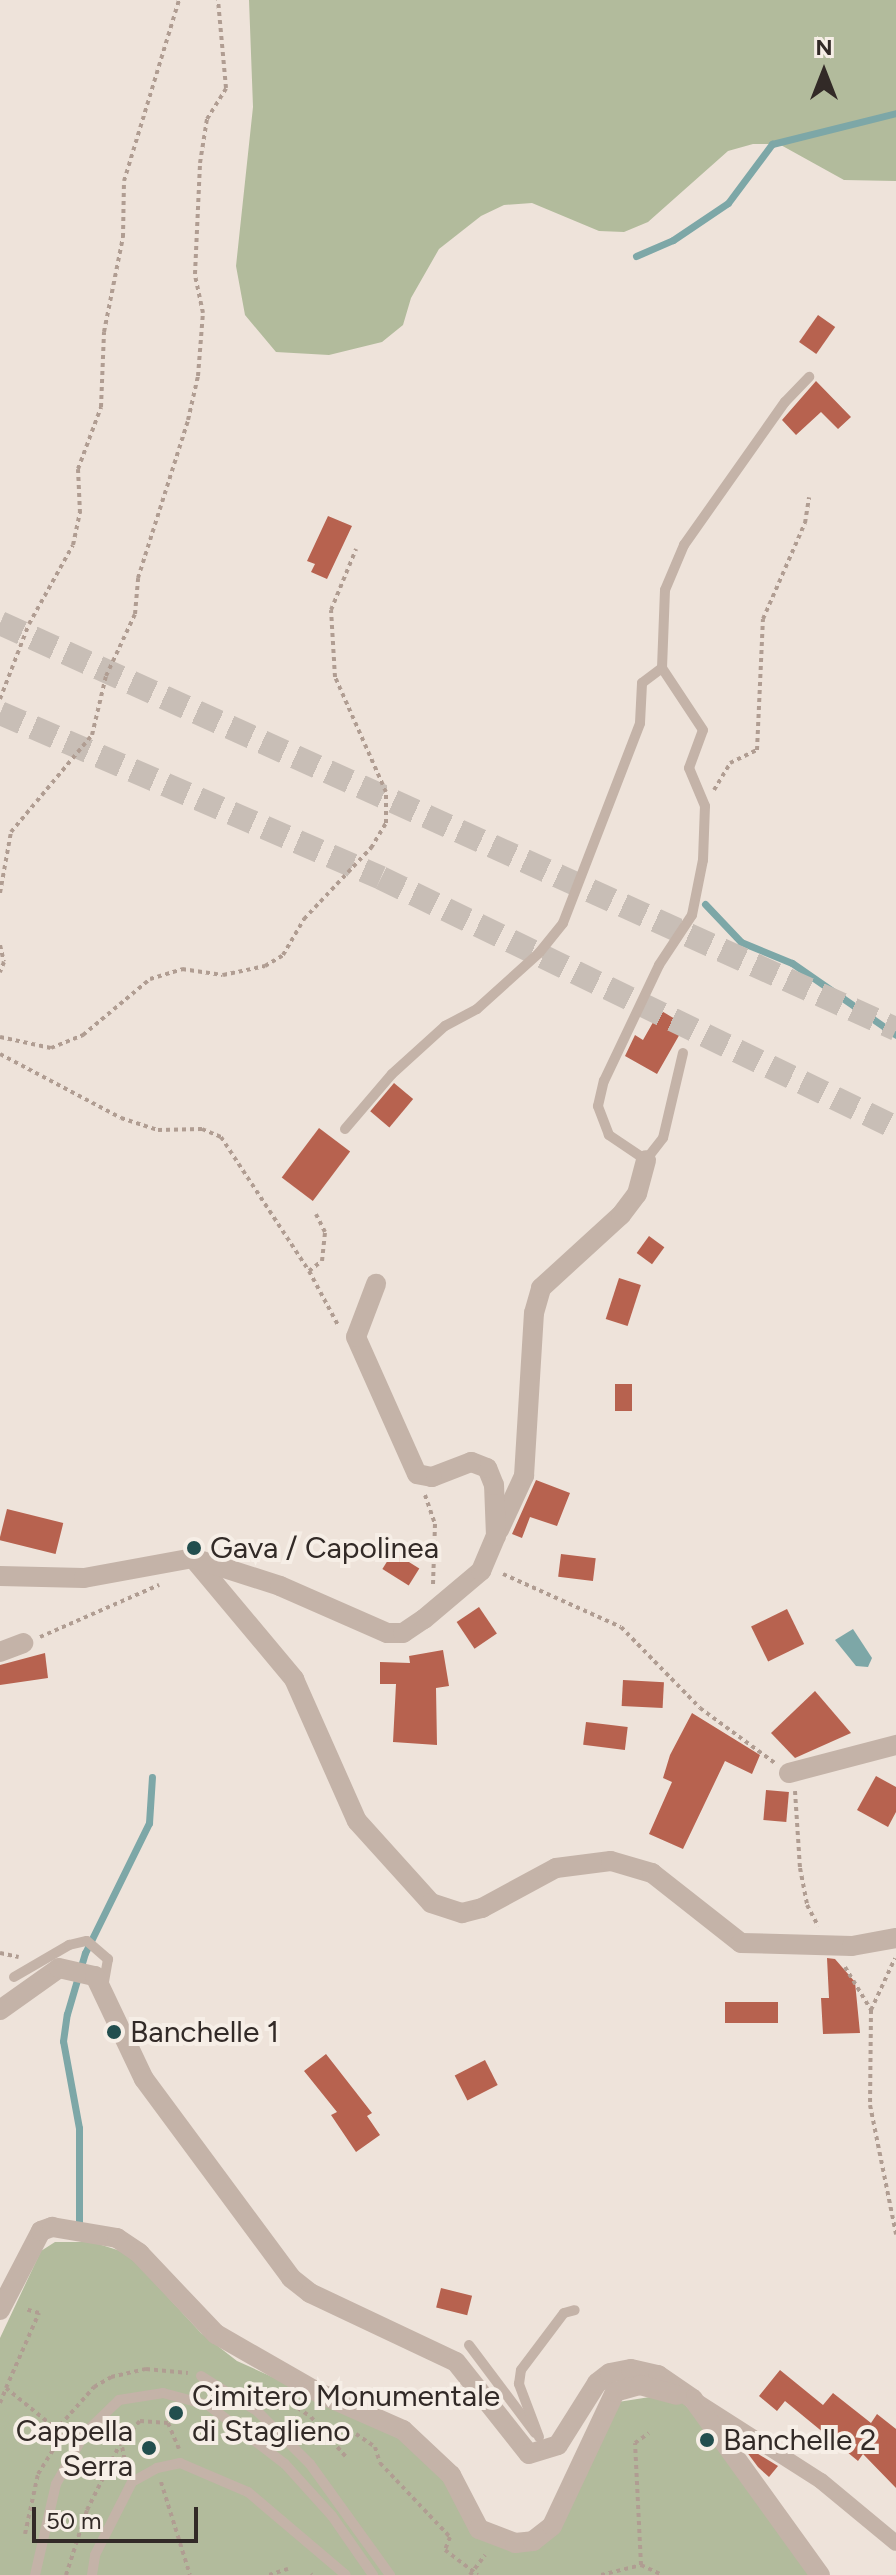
<!DOCTYPE html>
<html>
<head>
<meta charset="utf-8">
<style>
  body { margin:0 }
  #map { position:relative; width:896px; height:2575px; overflow:hidden; background:#eee3da; font-family:Figtree,sans-serif }
  div>[style] { position:absolute }
  .green>* { inset:0; background:#b2bb9c }
  .water>* { inset:0; background:#7da7a7 }
  .stream>* { height:7px; margin:-3.5px; padding:0 3.5px; transform-origin:3.5px; border-radius:3.5px; background:#7da7a7 }
  .building>* { inset:0; background:#b7624f; transform-origin:0 0 }
  .motorway-tunnel>* { height:24px; margin-top:-12px; transform-origin:0; background:repeating-linear-gradient(90deg,#c8beb6 0 24px,transparent 0 36px) }
  .path>* { height:4px; margin-top:-2px; transform-origin:0; background:repeating-linear-gradient(90deg,#b09d92 0 4px,transparent 0 8px) }
  .service>* { height:10px; margin:-5px; padding:0 5px; transform-origin:5px; border-radius:5px; background:#c4b3a8 }
  .pedestrian>* { height:16px; margin:-8px; padding:0 8px; transform-origin:8px; border-radius:8px; background:#c4b3a8 }
  .minor>* { height:20px; margin:-10px; padding:0 10px; transform-origin:10px; border-radius:10px; background:#c4b3a8 }
  .dots>* { width:22px; height:22px; translate:-50% -50%; box-sizing:border-box; border:4px solid #f6eee6; border-radius:50% }
  span { translate:-50% -50%; white-space:nowrap; text-align:center; line-height:1.15; -webkit-text-stroke:8px #f6eee6; paint-order:stroke }
  .poi-label { font-size:30px; color:#322a27 }
  .left { translate:0 -50%; text-align:left }
  .right { translate:-100% -50%; text-align:right }
  .north { position:absolute; left:784px; top:32px; width:80px; height:80px; -webkit-text-stroke:6px #f6eee6; paint-order:stroke; rotate:0deg; font-size:22px; font-weight:700; line-height:32px; text-align:center; color:#322a27 }
  .north::after { content:''; display:block; margin:auto; width:28px; height:36px; background:#322a27; clip-path:polygon(50% 0,100% 100%,50% 72%,0 100%) }
  .scale { position:absolute; left:32px; top:2507px; width:166px; height:36px; box-sizing:border-box; border:4px solid #322a27; border-top:0; padding-left:10px; font-size:24px; line-height:28px; white-space:nowrap; color:#322a27; -webkit-text-stroke:6px #f6eee6; paint-order:stroke }
</style>
</head>
<body>
<div id="map">
  <div class="green">
    <i style="clip-path:polygon(249px 0,896px 0,896px 181px,844px 180px,779px 144px,753px 144px,728px 151px,648px 222px,624px 232px,599px 231px,532px 203px,504px 205px,481px 216px,439px 249px,411px 298px,403px 325px,382px 342px,329px 355px,276px 352px,245px 315px,236px 266px,253px 107px)"></i>
    <i style="clip-path:polygon(55px 2242px,92px 2242px,127px 2253px,201px 2333px,237px 2361px,388px 2429px,439px 2469px,468px 2527px,536px 2545px,618px 2402px,650px 2397px,683px 2403px,703px 2423px,812px 2575px,0 2575px,0 2338px,41px 2251px)"></i>
  </div>
  <div class="water">
    <i style="clip-path:polygon(853px 1629px,872px 1658px,868px 1667px,856px 1666px,835px 1640px)"></i>
  </div>
  <div class="stream">
    <i style="left:636px;top:256px;width:40px;rotate:-23.4deg"></i>
    <i style="left:673px;top:240px;width:66px;rotate:-33.9deg"></i>
    <i style="left:728px;top:203px;width:74px;rotate:-53.3deg"></i>
    <i style="left:772px;top:144px;width:128px;rotate:-14deg"></i>
    <i style="left:705px;top:904px;width:52px;rotate:46.5deg"></i>
    <i style="left:741px;top:942px;width:55px;rotate:22.4deg"></i>
    <i style="left:792px;top:963px;width:126px;rotate:34.7deg"></i>
    <i style="left:79px;top:2222px;width:94px;rotate:-90deg"></i>
    <i style="left:79px;top:2128px;width:88px;rotate:-100.4deg"></i>
    <i style="left:63px;top:2041px;width:27px;rotate:-82deg"></i>
    <i style="left:67px;top:2014px;width:64px;rotate:-73.6deg"></i>
    <i style="left:85px;top:1953px;width:145px;rotate:-63.8deg"></i>
    <i style="left:149px;top:1823px;width:46px;rotate:-86.3deg"></i>
  </div>
  <div class="building">
    <i style="left:818px;top:315px;width:21px;height:33px;rotate:35deg"></i>
    <i style="clip-path:polygon(816px 381px,851px 417px,838px 429px,821px 412px,796px 435px,782px 420px)"></i>
    <i style="clip-path:polygon(328px 516px,352px 526px,327px 579px,311px 572px,315px 564px,307px 561px)"></i>
    <i style="clip-path:polygon(660px 1010px,685px 1025px,657px 1074px,625px 1056px,635px 1035px,643px 1040px)"></i>
    <i style="left:394px;top:1083px;width:25px;height:37px;rotate:40deg"></i>
    <i style="left:319px;top:1128px;width:39px;height:62px;rotate:37deg"></i>
    <i style="left:649px;top:1236px;width:19px;height:21px;rotate:36deg"></i>
    <i style="left:619px;top:1278px;width:23px;height:43px;rotate:18deg"></i>
    <i style="left:615px;top:1384px;width:17px;height:27px"></i>
    <i style="clip-path:polygon(536px 1480px,570px 1493px,557px 1526px,530px 1517px,522px 1538px,512px 1534px)"></i>
    <i style="left:7px;top:1509px;width:58px;height:32px;rotate:14deg"></i>
    <i style="left:393px;top:1552px;width:31px;height:20px;rotate:32deg"></i>
    <i style="left:561px;top:1554px;width:35px;height:23px;rotate:7deg"></i>
    <i style="left:479px;top:1607px;width:32px;height:27px;rotate:56deg"></i>
    <i style="left:787px;top:1609px;width:39px;height:40px;rotate:64deg"></i>
    <i style="clip-path:polygon(443px 1650px,449px 1686px,436px 1688px,437px 1745px,393px 1742px,396px 1684px,380px 1684px,380px 1662px,410px 1663px,409px 1656px)"></i>
    <i style="clip-path:polygon(45px 1653px,48px 1678px,0 1685px,0 1665px)"></i>
    <i style="left:623px;top:1680px;width:41px;height:26px;rotate:3deg"></i>
    <i style="clip-path:polygon(815px 1691px,851px 1733px,795px 1758px,771px 1733px)"></i>
    <i style="clip-path:polygon(692px 1713px,760px 1755px,752px 1774px,725px 1761px,683px 1849px,649px 1834px,672px 1782px,663px 1778px,670px 1755px)"></i>
    <i style="left:586px;top:1722px;width:42px;height:23px;rotate:7deg"></i>
    <i style="clip-path:polygon(876px 1776px,896px 1787px,896px 1812px,888px 1827px,857px 1810px)"></i>
    <i style="left:766px;top:1790px;width:23px;height:30px;rotate:5deg"></i>
    <i style="clip-path:polygon(827px 1958px,835px 1959px,855px 1982px,860px 2033px,823px 2034px,821px 1998px,829px 1998px)"></i>
    <i style="left:725px;top:2002px;width:53px;height:21px"></i>
    <i style="clip-path:polygon(326px 2054px,372px 2113px,367px 2116px,380px 2135px,356px 2152px,331px 2115px,337px 2112px,304px 2071px)"></i>
    <i style="left:485px;top:2060px;width:28px;height:34px;rotate:63deg"></i>
    <i style="left:441px;top:2288px;width:32px;height:20px;rotate:14deg"></i>
    <i style="clip-path:polygon(780px 2370px,823px 2405px,833px 2393px,871px 2423px,877px 2414px,896px 2429px,896px 2488px,863px 2454px,858px 2461px,785px 2401px,777px 2411px,759px 2396px)"></i>
    <i style="clip-path:polygon(740px 2443px,778px 2466px,769px 2477px,758px 2467px)"></i>
  </div>
  <div class="motorway-tunnel">
    <i style="left:0;top:623px;width:984px;rotate:24.38deg"></i>
    <i style="left:0;top:713px;width:415px;rotate:23.4deg"></i>
    <i style="left:381px;top:878px;width:572px;rotate:25.89deg"></i>
  </div>
  <div class="path">
    <i style="left:0;top:699px;width:80px;rotate:-68.9deg"></i>
    <i style="left:29px;top:624px;width:90px;rotate:-60.9deg"></i>
    <i style="left:73px;top:545px;width:33px;rotate:-78deg"></i>
    <i style="left:80px;top:513px;width:44px;rotate:-92.6deg"></i>
    <i style="left:78px;top:469px;width:66px;rotate:-69.6deg"></i>
    <i style="left:101px;top:407px;width:75px;rotate:-87.7deg"></i>
    <i style="left:104px;top:332px;width:97px;rotate:-78.7deg"></i>
    <i style="left:123px;top:237px;width:56px;rotate:-89deg"></i>
    <i style="left:124px;top:181px;width:189px;rotate:-73.1deg"></i>
    <i style="left:714px;top:790px;width:31px;rotate:-59deg"></i>
    <i style="left:730px;top:763px;width:30px;rotate:-26deg"></i>
    <i style="left:757px;top:750px;width:131px;rotate:-87.4deg"></i>
    <i style="left:763px;top:619px;width:105px;rotate:-66.4deg"></i>
    <i style="left:805px;top:523px;width:26px;rotate:-81deg"></i>
    <i style="left:0;top:893px;width:62px;rotate:-79.8deg"></i>
    <i style="left:11px;top:832px;width:126px;rotate:-50.1deg"></i>
    <i style="left:92px;top:735px;width:61px;rotate:-76.7deg"></i>
    <i style="left:106px;top:676px;width:68px;rotate:-64.9deg"></i>
    <i style="left:135px;top:614px;width:36px;rotate:-85deg"></i>
    <i style="left:138px;top:578px;width:166px;rotate:-72.4deg"></i>
    <i style="left:188px;top:420px;width:45px;rotate:-77.2deg"></i>
    <i style="left:198px;top:376px;width:63px;rotate:-85.5deg"></i>
    <i style="left:203px;top:313px;width:40px;rotate:-102deg"></i>
    <i style="left:195px;top:274px;width:111px;rotate:-87.4deg"></i>
    <i style="left:200px;top:163px;width:45px;rotate:-81deg"></i>
    <i style="left:207px;top:119px;width:36px;rotate:-58deg"></i>
    <i style="left:226px;top:88px;width:88px;rotate:-95.2deg"></i>
    <i style="left:0;top:945px;width:17px;rotate:77deg"></i>
    <i style="left:4px;top:962px;width:11px;rotate:112deg"></i>
    <i style="left:0;top:1037px;width:52px;rotate:12.2deg"></i>
    <i style="left:51px;top:1048px;width:35px;rotate:-22deg"></i>
    <i style="left:83px;top:1035px;width:87px;rotate:-39.9deg"></i>
    <i style="left:150px;top:979px;width:34px;rotate:-17deg"></i>
    <i style="left:182px;top:969px;width:41px;rotate:8.3deg"></i>
    <i style="left:223px;top:975px;width:43px;rotate:-12.1deg"></i>
    <i style="left:265px;top:966px;width:21px;rotate:-31deg"></i>
    <i style="left:283px;top:955px;width:42px;rotate:-59.7deg"></i>
    <i style="left:304px;top:919px;width:98px;rotate:-46.7deg"></i>
    <i style="left:371px;top:848px;width:29px;rotate:-59deg"></i>
    <i style="left:386px;top:823px;width:31px;rotate:-90deg"></i>
    <i style="left:386px;top:792px;width:126px;rotate:-113.9deg"></i>
    <i style="left:335px;top:677px;width:67px;rotate:-93.4deg"></i>
    <i style="left:331px;top:610px;width:66px;rotate:-67.7deg"></i>
    <i style="left:0;top:1054px;width:137px;rotate:27.9deg"></i>
    <i style="left:121px;top:1118px;width:39px;rotate:18deg"></i>
    <i style="left:158px;top:1130px;width:44px;rotate:-1.3deg"></i>
    <i style="left:202px;top:1129px;width:21px;rotate:23deg"></i>
    <i style="left:221px;top:1137px;width:160px;rotate:56.7deg"></i>
    <i style="left:309px;top:1271px;width:16px;rotate:-38deg"></i>
    <i style="left:322px;top:1261px;width:29px;rotate:-84deg"></i>
    <i style="left:325px;top:1232px;width:20px;rotate:-117deg"></i>
    <i style="left:309px;top:1271px;width:61px;rotate:61.8deg"></i>
    <i style="left:425px;top:1495px;width:31px;rotate:71deg"></i>
    <i style="left:435px;top:1524px;width:61px;rotate:91.9deg"></i>
    <i style="left:503px;top:1574px;width:129px;rotate:24.2deg"></i>
    <i style="left:621px;top:1627px;width:113px;rotate:45.7deg"></i>
    <i style="left:700px;top:1708px;width:93px;rotate:36.3deg"></i>
    <i style="left:40px;top:1637px;width:130px;rotate:-23.6deg"></i>
    <i style="left:795px;top:1791px;width:77px;rotate:86.3deg"></i>
    <i style="left:800px;top:1868px;width:38px;rotate:79deg"></i>
    <i style="left:807px;top:1905px;width:24px;rotate:62deg"></i>
    <i style="left:0;top:1953px;width:19px;rotate:12deg"></i>
    <i style="left:845px;top:1967px;width:50px;rotate:58.8deg"></i>
    <i style="left:871px;top:2010px;width:95px;rotate:90.6deg"></i>
    <i style="left:870px;top:2105px;width:132px;rotate:78.6deg"></i>
    <i style="left:871px;top:2010px;width:57px;rotate:-65.2deg"></i>
    <i style="left:6px;top:2388px;width:82px;rotate:-66.3deg"></i>
    <i style="left:39px;top:2313px;width:15px;rotate:-164deg"></i>
    <i style="left:0;top:2403px;width:16px;rotate:-68deg"></i>
    <i style="left:6px;top:2388px;width:77px;rotate:39.2deg"></i>
    <i style="left:291px;top:2403px;width:24px;rotate:35deg"></i>
    <i style="left:311px;top:2417px;width:55px;rotate:48.7deg"></i>
    <i style="left:55px;top:2431px;width:59px;rotate:-48.4deg"></i>
    <i style="left:94px;top:2387px;width:20px;rotate:-30deg"></i>
    <i style="left:111px;top:2377px;width:36px;rotate:-13deg"></i>
    <i style="left:146px;top:2369px;width:42px;rotate:5.4deg"></i>
    <i style="left:356px;top:2434px;width:23px;rotate:34deg"></i>
    <i style="left:375px;top:2447px;width:17px;rotate:73deg"></i>
    <i style="left:380px;top:2463px;width:102px;rotate:46.6deg"></i>
    <i style="left:450px;top:2537px;width:14px;rotate:111deg"></i>
    <i style="left:445px;top:2550px;width:41px;rotate:37.1deg"></i>
    <i style="left:126px;top:2467px;width:25px;rotate:-101deg"></i>
    <i style="left:121px;top:2442px;width:28px;rotate:-48deg"></i>
    <i style="left:140px;top:2421px;width:28px;rotate:4deg"></i>
    <i style="left:168px;top:2423px;width:28px;rotate:67deg"></i>
    <i style="left:161px;top:2482px;width:97px;rotate:72.7deg"></i>
    <i style="left:25px;top:2534px;width:61px;rotate:-77.8deg"></i>
    <i style="left:38px;top:2474px;width:39px;rotate:-58deg"></i>
    <i style="left:641px;top:2565px;width:122px;rotate:-92.8deg"></i>
    <i style="left:635px;top:2443px;width:17px;rotate:-36deg"></i>
    <i style="left:311px;top:2574px;width:1px;rotate:45deg"></i>
    <i style="left:66px;top:2575px;width:68px;rotate:-72.1deg"></i>
    <i style="left:87px;top:2510px;width:76px;rotate:-63.4deg"></i>
    <i style="left:269px;top:2575px;width:20px;rotate:-18deg"></i>
    <i style="left:470px;top:2575px;width:25px;rotate:-53deg"></i>
    <i style="left:601px;top:2575px;width:41px;rotate:-14deg"></i>
    <i style="left:641px;top:2565px;width:23px;rotate:25deg"></i>
  </div>
  <div class="service">
    <i style="left:683px;top:1053px;width:87px;rotate:103.2deg"></i>
    <i style="left:663px;top:1138px;width:28px;rotate:128deg"></i>
    <i style="left:646px;top:1160px;width:45px;rotate:-146deg"></i>
    <i style="left:609px;top:1135px;width:31px;rotate:-111deg"></i>
    <i style="left:598px;top:1106px;width:26px;rotate:-77deg"></i>
    <i style="left:604px;top:1081px;width:128px;rotate:-64.6deg"></i>
    <i style="left:659px;top:965px;width:60px;rotate:-56.6deg"></i>
    <i style="left:692px;top:915px;width:56px;rotate:-78.7deg"></i>
    <i style="left:703px;top:860px;width:54px;rotate:-87.9deg"></i>
    <i style="left:705px;top:806px;width:41px;rotate:-112.8deg"></i>
    <i style="left:689px;top:768px;width:40px;rotate:-69.8deg"></i>
    <i style="left:703px;top:730px;width:74px;rotate:-123.5deg"></i>
    <i style="left:662px;top:668px;width:78px;rotate:-87.8deg"></i>
    <i style="left:665px;top:590px;width:49px;rotate:-67.1deg"></i>
    <i style="left:684px;top:545px;width:175px;rotate:-54.8deg"></i>
    <i style="left:785px;top:402px;width:35px;rotate:-46deg"></i>
    <i style="left:345px;top:1129px;width:72px;rotate:-49.5deg"></i>
    <i style="left:392px;top:1074px;width:72px;rotate:-42.2deg"></i>
    <i style="left:445px;top:1026px;width:36px;rotate:-28deg"></i>
    <i style="left:477px;top:1009px;width:84px;rotate:-42.1deg"></i>
    <i style="left:539px;top:953px;width:38px;rotate:-51deg"></i>
    <i style="left:563px;top:923px;width:214px;rotate:-68.9deg"></i>
    <i style="left:640px;top:723px;width:40px;rotate:-87.1deg"></i>
    <i style="left:642px;top:683px;width:25px;rotate:-37deg"></i>
    <i style="left:14px;top:1977px;width:64px;rotate:-30.2deg"></i>
    <i style="left:69px;top:1945px;width:18px;rotate:-13deg"></i>
    <i style="left:87px;top:1941px;width:28px;rotate:41deg"></i>
    <i style="left:108px;top:1959px;width:28px;rotate:100deg"></i>
    <i style="left:469px;top:2345px;width:110px;rotate:53.1deg"></i>
    <i style="left:201px;top:2376px;width:66px;rotate:32deg"></i>
    <i style="left:257px;top:2411px;width:75px;rotate:45deg"></i>
    <i style="left:310px;top:2464px;width:137px;rotate:54.2deg"></i>
    <i style="left:539px;top:2437px;width:57px;rotate:-110.7deg"></i>
    <i style="left:519px;top:2384px;width:14px;rotate:-82deg"></i>
    <i style="left:521px;top:2370px;width:71px;rotate:-53deg"></i>
    <i style="left:564px;top:2313px;width:11px;rotate:-15deg"></i>
    <i style="left:35px;top:2575px;width:93px;rotate:-77deg"></i>
    <i style="left:56px;top:2484px;width:59px;rotate:-60.4deg"></i>
    <i style="left:85px;top:2433px;width:47px;rotate:-44.1deg"></i>
    <i style="left:119px;top:2400px;width:45px;rotate:-9deg"></i>
    <i style="left:163px;top:2393px;width:47px;rotate:14.9deg"></i>
    <i style="left:208px;top:2405px;width:97px;rotate:37.5deg"></i>
    <i style="left:285px;top:2464px;width:70px;rotate:47.9deg"></i>
    <i style="left:332px;top:2516px;width:72px;rotate:55.2deg"></i>
    <i style="left:92px;top:2575px;width:20px;rotate:-81deg"></i>
    <i style="left:95px;top:2555px;width:82px;rotate:-63.1deg"></i>
    <i style="left:132px;top:2482px;width:29px;rotate:-29deg"></i>
    <i style="left:157px;top:2468px;width:24px;rotate:-12deg"></i>
    <i style="left:180px;top:2463px;width:74px;rotate:23.1deg"></i>
    <i style="left:248px;top:2492px;width:128px;rotate:40.3deg"></i>
  </div>
  <div class="pedestrian">
    <i style="left:699px;top:2403px;width:145px;rotate:32.6deg"></i>
    <i style="left:821px;top:2481px;width:97px;rotate:39.6deg"></i>
  </div>
  <div class="minor">
    <i style="left:499px;top:1530px;width:60px;rotate:-65.2deg"></i>
    <i style="left:524px;top:1476px;width:163px;rotate:-86.5deg"></i>
    <i style="left:534px;top:1313px;width:26px;rotate:-74deg"></i>
    <i style="left:541px;top:1288px;width:108px;rotate:-42.4deg"></i>
    <i style="left:621px;top:1215px;width:26px;rotate:-53deg"></i>
    <i style="left:637px;top:1194px;width:35px;rotate:-75deg"></i>
    <i style="left:193px;top:1558px;width:158px;rotate:50.1deg"></i>
    <i style="left:294px;top:1679px;width:155px;rotate:66.1deg"></i>
    <i style="left:357px;top:1821px;width:110px;rotate:47.9deg"></i>
    <i style="left:431px;top:1903px;width:33px;rotate:18deg"></i>
    <i style="left:462px;top:1913px;width:21px;rotate:-14deg"></i>
    <i style="left:482px;top:1908px;width:84px;rotate:-28.4deg"></i>
    <i style="left:556px;top:1868px;width:55px;rotate:-7.3deg"></i>
    <i style="left:611px;top:1861px;width:43px;rotate:16.3deg"></i>
    <i style="left:652px;top:1873px;width:113px;rotate:38.2deg"></i>
    <i style="left:741px;top:1943px;width:111px;rotate:1.5deg"></i>
    <i style="left:852px;top:1946px;width:45px;rotate:-10.3deg"></i>
    <i style="left:0;top:1576px;width:84px;rotate:1.4deg"></i>
    <i style="left:84px;top:1578px;width:111px;rotate:-10.4deg"></i>
    <i style="left:193px;top:1558px;width:91px;rotate:17.8deg"></i>
    <i style="left:280px;top:1586px;width:117px;rotate:23.7deg"></i>
    <i style="left:387px;top:1633px;width:16px"></i>
    <i style="left:403px;top:1633px;width:25px;rotate:-34deg"></i>
    <i style="left:424px;top:1619px;width:75px;rotate:-40.1deg"></i>
    <i style="left:481px;top:1571px;width:38px;rotate:-67deg"></i>
    <i style="left:496px;top:1536px;width:51px;rotate:-92.2deg"></i>
    <i style="left:494px;top:1485px;width:18px;rotate:-112deg"></i>
    <i style="left:487px;top:1468px;width:17px;rotate:-159deg"></i>
    <i style="left:471px;top:1462px;width:42px;rotate:159deg"></i>
    <i style="left:432px;top:1477px;width:15px;rotate:-169deg"></i>
    <i style="left:417px;top:1474px;width:150px;rotate:-114deg"></i>
    <i style="left:356px;top:1337px;width:57px;rotate:-69.3deg"></i>
    <i style="left:0;top:1652px;width:25px;rotate:-21deg"></i>
    <i style="left:789px;top:1773px;width:111px;rotate:-14.7deg"></i>
    <i style="left:0;top:2010px;width:72px;rotate:-35.4deg"></i>
    <i style="left:59px;top:1968px;width:37px;rotate:13deg"></i>
    <i style="left:95px;top:1976px;width:114px;rotate:64.6deg"></i>
    <i style="left:144px;top:2079px;width:247px;rotate:53.5deg"></i>
    <i style="left:291px;top:2278px;width:24px;rotate:38deg"></i>
    <i style="left:310px;top:2293px;width:161px;rotate:25.3deg"></i>
    <i style="left:456px;top:2362px;width:117px;rotate:51.6deg"></i>
    <i style="left:529px;top:2454px;width:30px;rotate:-17deg"></i>
    <i style="left:558px;top:2445px;width:73px;rotate:-57.8deg"></i>
    <i style="left:597px;top:2383px;width:16px;rotate:-38deg"></i>
    <i style="left:610px;top:2373px;width:21px;rotate:-11deg"></i>
    <i style="left:631px;top:2369px;width:28px;rotate:13deg"></i>
    <i style="left:658px;top:2375px;width:42px;rotate:34.4deg"></i>
    <i style="left:693px;top:2399px;width:217px;rotate:54.2deg"></i>
    <i style="left:0;top:2310px;width:89px;rotate:-62.6deg"></i>
    <i style="left:41px;top:2231px;width:12px;rotate:-20deg"></i>
    <i style="left:52px;top:2227px;width:66px;rotate:9.6deg"></i>
    <i style="left:117px;top:2238px;width:27px;rotate:34deg"></i>
    <i style="left:139px;top:2253px;width:112px;rotate:46.5deg"></i>
    <i style="left:216px;top:2334px;width:119px;rotate:29.8deg"></i>
    <i style="left:319px;top:2393px;width:92px;rotate:23.8deg"></i>
    <i style="left:403px;top:2430px;width:66px;rotate:43.2deg"></i>
    <i style="left:451px;top:2475px;width:61px;rotate:62.6deg"></i>
    <i style="left:479px;top:2529px;width:39px;rotate:21deg"></i>
    <i style="left:515px;top:2543px;width:18px;rotate:-6deg"></i>
    <i style="left:533px;top:2541px;width:24px;rotate:-38deg"></i>
    <i style="left:552px;top:2526px;width:148px;rotate:-64.8deg"></i>
    <i style="left:615px;top:2392px;width:26px;rotate:-16deg"></i>
    <i style="left:640px;top:2385px;width:38px;rotate:15deg"></i>
  </div>
  <div class="dots">
    <i style="left:194px;top:1548px;background:#224e4e"></i>
    <i style="left:114px;top:2032px;background:#224e4e"></i>
    <i style="left:176px;top:2413px;background:#224e4e"></i>
    <i style="left:707px;top:2440px;background:#224e4e"></i>
    <i style="left:149px;top:2448px;background:#224e4e"></i>
  </div>
  <div class="poi-label">
    <span class="left" style="left:210px;top:1548px">Gava / Capolinea</span>
    <span class="left" style="left:130px;top:2032px">Banchelle 1</span>
    <span class="left" style="left:192px;top:2413px">Cimitero Monumentale<br>di Staglieno</span>
    <span class="right" style="left:133px;top:2448px">Cappella<br>Serra</span>
    <span class="left" style="left:723px;top:2440px">Banchelle 2</span>
  </div>
  <div class="north">N</div>
  <div class="scale">50 m</div>
</div>
</body>
</html>
